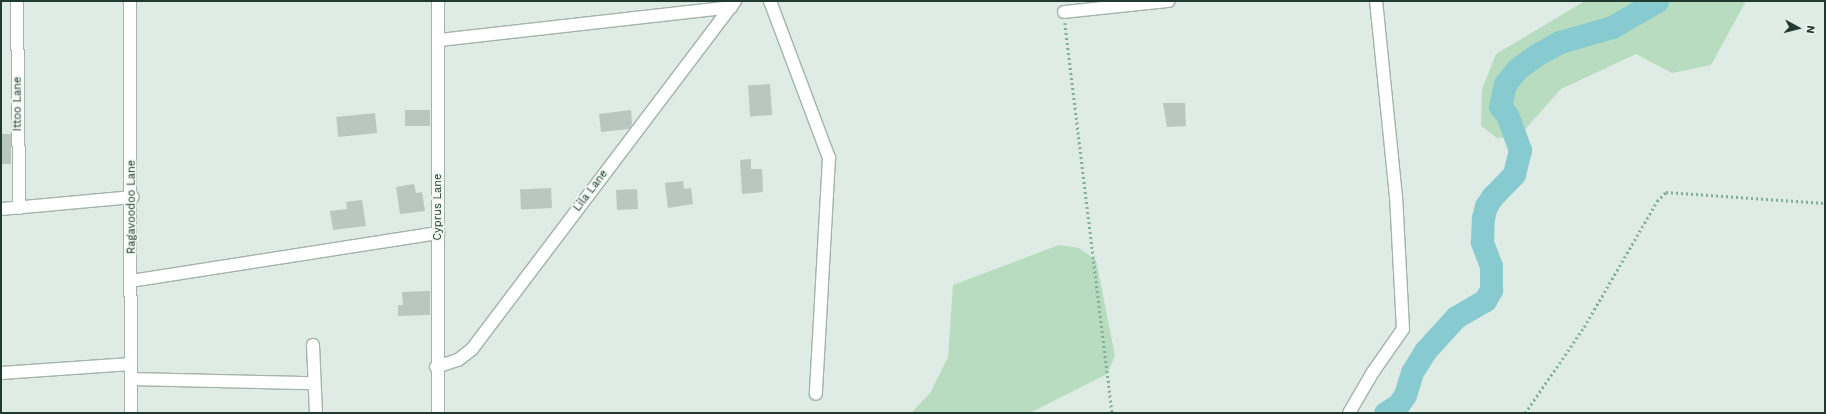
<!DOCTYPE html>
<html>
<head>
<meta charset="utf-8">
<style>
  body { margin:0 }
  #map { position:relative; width:1826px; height:414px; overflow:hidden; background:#dfebe5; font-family:"Work Sans",sans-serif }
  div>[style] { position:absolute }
  .green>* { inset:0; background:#b8dcbf }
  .river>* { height:23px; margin:-11.5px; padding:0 11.5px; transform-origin:11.5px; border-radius:11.5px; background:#87cad0 }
  .building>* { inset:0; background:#b8c8c0; transform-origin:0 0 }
  .path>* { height:2.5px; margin-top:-1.25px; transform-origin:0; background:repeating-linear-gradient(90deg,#80ae9c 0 2px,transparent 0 5px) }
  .roads { filter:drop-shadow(1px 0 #a2b2ac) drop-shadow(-1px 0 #a2b2ac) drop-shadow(0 1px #a2b2ac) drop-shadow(0 -1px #a2b2ac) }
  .minor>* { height:12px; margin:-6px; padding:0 6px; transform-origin:6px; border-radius:6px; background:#fff }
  span { translate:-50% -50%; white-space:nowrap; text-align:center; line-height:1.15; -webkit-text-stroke:3.5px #f0f7f3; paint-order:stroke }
  .street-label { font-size:11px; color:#203a32 }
  .frame { position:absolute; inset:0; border:2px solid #203a32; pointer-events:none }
  .north { position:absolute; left:1778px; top:8px; width:40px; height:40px; -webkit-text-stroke:3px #f0f7f3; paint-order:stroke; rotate:97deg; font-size:11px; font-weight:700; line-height:16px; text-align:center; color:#203a32 }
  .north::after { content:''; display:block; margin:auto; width:14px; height:18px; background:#203a32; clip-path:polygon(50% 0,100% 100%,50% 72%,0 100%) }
</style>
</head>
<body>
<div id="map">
  <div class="green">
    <i style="clip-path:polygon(1585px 1px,1746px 1px,1711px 65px,1672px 73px,1636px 54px,1561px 89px,1519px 136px,1497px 138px,1481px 126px,1482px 89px,1496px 54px)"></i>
    <i style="clip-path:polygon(1059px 245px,1079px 248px,1096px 260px,1115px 356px,1107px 374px,1030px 413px,911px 413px,930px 393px,948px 357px,953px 285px)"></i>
  </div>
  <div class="river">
    <i style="left:1385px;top:413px;width:15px;rotate:-32deg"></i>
    <i style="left:1398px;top:405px;width:12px;rotate:-55deg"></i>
    <i style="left:1405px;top:395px;width:24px;rotate:-73deg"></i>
    <i style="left:1412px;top:372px;width:25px;rotate:-58deg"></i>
    <i style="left:1425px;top:351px;width:46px;rotate:-47.6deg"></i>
    <i style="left:1456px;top:317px;width:34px;rotate:-30deg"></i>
    <i style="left:1485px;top:300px;width:12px;rotate:-59deg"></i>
    <i style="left:1491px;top:290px;width:24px;rotate:-90deg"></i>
    <i style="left:1491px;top:266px;width:26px;rotate:-111deg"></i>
    <i style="left:1482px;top:242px;width:24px;rotate:-88deg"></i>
    <i style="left:1483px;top:218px;width:12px;rotate:-76deg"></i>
    <i style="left:1486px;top:206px;width:11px;rotate:-56deg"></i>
    <i style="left:1492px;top:197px;width:32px;rotate:-46deg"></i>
    <i style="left:1514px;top:174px;width:25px;rotate:-76deg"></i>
    <i style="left:1520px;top:150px;width:37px;rotate:-110deg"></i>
    <i style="left:1507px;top:115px;width:11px;rotate:-128deg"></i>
    <i style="left:1500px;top:106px;width:23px;rotate:-77deg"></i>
    <i style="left:1505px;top:84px;width:19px;rotate:-51deg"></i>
    <i style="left:1517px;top:69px;width:26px;rotate:-36deg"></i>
    <i style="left:1538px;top:54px;width:25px;rotate:-29deg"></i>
    <i style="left:1560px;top:42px;width:54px;rotate:-16.1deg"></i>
    <i style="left:1612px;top:27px;width:52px;rotate:-30deg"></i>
  </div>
  <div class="building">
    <i style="left:770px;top:84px;width:31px;height:22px;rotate:86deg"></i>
    <i style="clip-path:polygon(1163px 103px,1185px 103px,1186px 126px,1167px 127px)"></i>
    <i style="left:430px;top:110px;width:16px;height:25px;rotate:90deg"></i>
    <i style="clip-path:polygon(631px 110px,632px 124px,629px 129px,601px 132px,599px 114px)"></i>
    <i style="left:375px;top:113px;width:20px;height:39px;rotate:84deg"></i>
    <i style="left:1px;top:134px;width:10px;height:30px"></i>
    <i style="clip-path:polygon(751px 159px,751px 169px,762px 169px,763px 192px,742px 194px,740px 160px)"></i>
    <i style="clip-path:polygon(683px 181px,684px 189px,691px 188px,693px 204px,668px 208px,665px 183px)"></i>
    <i style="clip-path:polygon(414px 184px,416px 193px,422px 192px,425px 211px,400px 214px,396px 187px)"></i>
    <i style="left:551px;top:188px;width:20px;height:31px;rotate:87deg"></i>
    <i style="left:637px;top:189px;width:20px;height:21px;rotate:87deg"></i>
    <i style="clip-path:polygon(362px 200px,366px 226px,333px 230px,330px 211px,347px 209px,346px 202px)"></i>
    <i style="clip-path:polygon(430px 291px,430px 315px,398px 316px,398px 305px,403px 305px,402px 292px)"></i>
  </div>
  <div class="path">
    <i style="left:1065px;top:23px;width:393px;rotate:83.1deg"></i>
    <i style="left:1525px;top:413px;width:104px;rotate:-55.5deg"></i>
    <i style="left:1584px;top:327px;width:146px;rotate:-59.9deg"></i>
    <i style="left:1657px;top:201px;width:13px;rotate:-45deg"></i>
    <i style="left:1666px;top:192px;width:159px;rotate:4deg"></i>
  </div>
  <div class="roads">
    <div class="minor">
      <i style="left:17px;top:1px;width:207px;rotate:89.4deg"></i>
      <i style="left:130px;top:1px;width:412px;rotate:89.9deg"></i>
      <i style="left:770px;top:1px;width:168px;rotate:69.4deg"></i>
      <i style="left:829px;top:158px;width:236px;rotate:93.2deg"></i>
      <i style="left:1064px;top:12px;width:105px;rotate:-6deg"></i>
      <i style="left:439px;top:40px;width:294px;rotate:-6.4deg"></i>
      <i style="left:1px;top:209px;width:132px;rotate:-5.2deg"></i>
      <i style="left:131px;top:281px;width:311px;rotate:-8.9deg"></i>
      <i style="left:313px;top:345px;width:68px;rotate:87.5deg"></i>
      <i style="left:436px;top:367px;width:23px;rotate:-18deg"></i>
      <i style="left:458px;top:360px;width:18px;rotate:-38deg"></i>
      <i style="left:472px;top:349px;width:436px;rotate:-52.9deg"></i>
      <i style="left:1px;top:373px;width:130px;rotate:-4deg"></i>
      <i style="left:131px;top:379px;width:182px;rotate:1.3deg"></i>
      <i style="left:438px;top:413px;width:412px;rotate:-90deg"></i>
      <i style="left:1349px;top:413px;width:48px;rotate:-59.7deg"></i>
      <i style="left:1373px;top:372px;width:52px;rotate:-55.1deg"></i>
      <i style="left:1403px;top:329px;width:132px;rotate:-93deg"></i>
      <i style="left:1396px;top:197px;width:197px;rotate:-95.8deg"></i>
    </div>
  </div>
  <div class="street-label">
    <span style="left:18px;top:104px;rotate:-90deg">Ittoo Lane</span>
    <span style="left:591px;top:191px;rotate:-53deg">Lila Lane</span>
    <span style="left:132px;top:207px;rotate:-90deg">Ragavoodoo Lane</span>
    <span style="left:438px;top:207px;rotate:-90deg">Cyprus Lane</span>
  </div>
  <div class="frame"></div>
  <div class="north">N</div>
</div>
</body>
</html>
